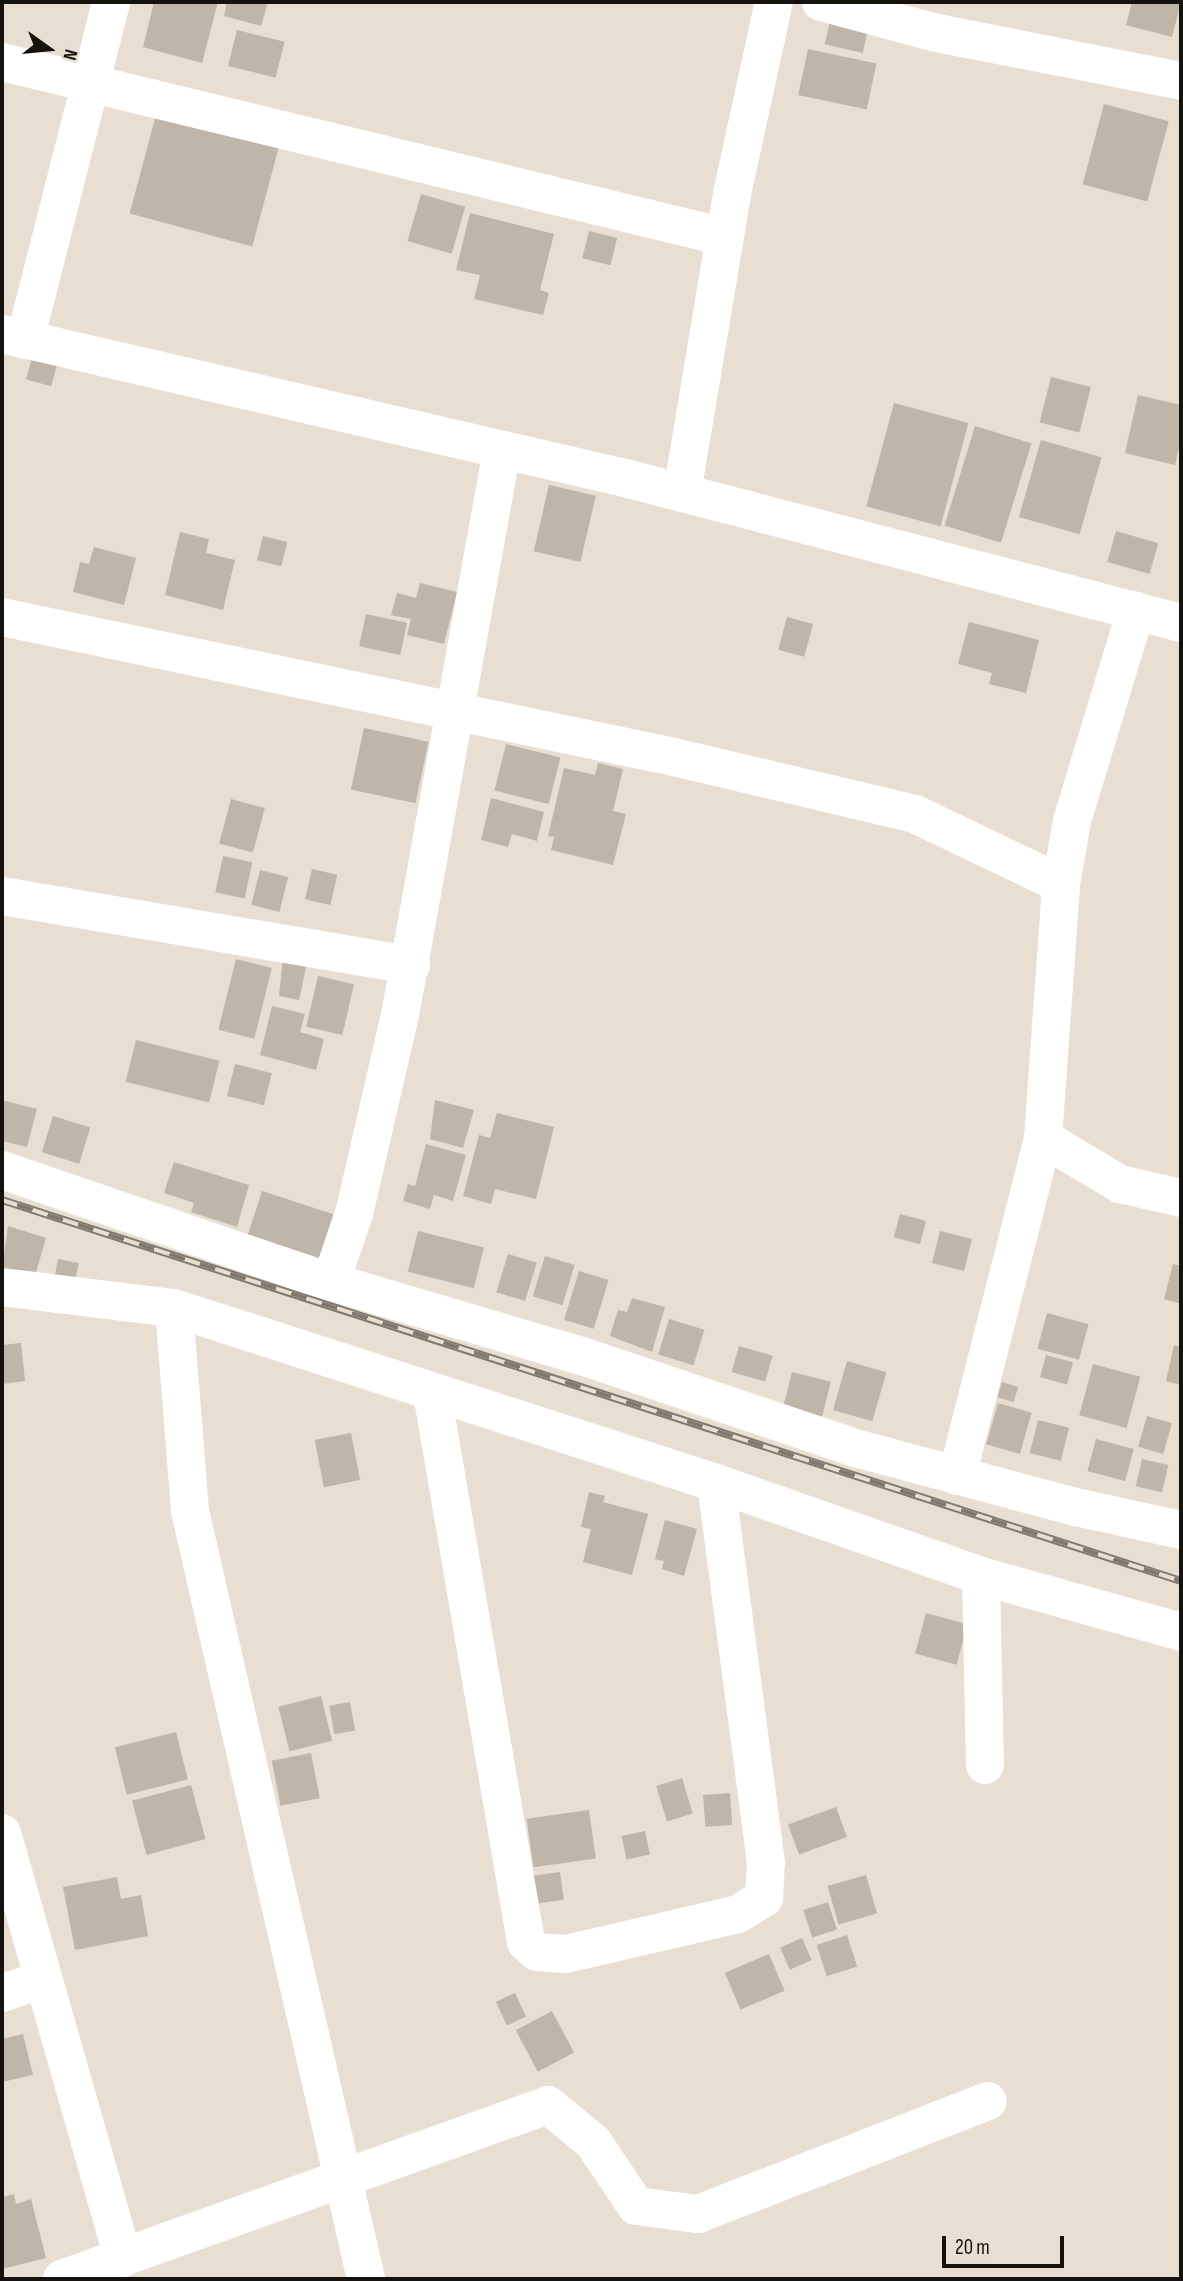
<!DOCTYPE html>
<html>
<head>
<meta charset="utf-8">
<style>
  body { margin:0 }
  #map { position:relative; width:1183px; height:2281px; overflow:hidden; background:#e8ded1; font-family:"Sofia Sans Condensed",sans-serif }
  div>[style] { position:absolute }
  .building>* { inset:0; background:#bfb5a9; transform-origin:0 0 }
  .minor>* { height:38px; margin:-19px; padding:0 19px; transform-origin:19px; border-radius:19px; background:#fff }
  .rail>* { height:8px; margin-top:-4px; transform-origin:0; background:repeating-linear-gradient(90deg,#e8ded1 0 16px,#7f7970 0 32px); box-sizing:border-box; border-block:2px solid #7f7970 }
  span { translate:-50% -50%; white-space:nowrap; text-align:center; line-height:1.15; -webkit-text-stroke:6px #e8ded1; paint-order:stroke }
  .frame { position:absolute; inset:0; border:4px solid #15120d; pointer-events:none }
  .north { position:absolute; left:14px; top:14px; width:70px; height:70px; -webkit-text-stroke:5px #e8ded1; paint-order:stroke; rotate:105deg; font-size:19px; font-weight:700; line-height:28px; text-align:center; color:#15120d }
  .north::after { content:''; display:block; margin:auto; width:24px; height:32px; background:#15120d; clip-path:polygon(50% 0,100% 100%,50% 72%,0 100%) }
  .scale { position:absolute; left:942px; top:2236px; width:122px; height:32px; box-sizing:border-box; border:4px solid #15120d; border-top:0; padding-left:9px; font-size:21px; line-height:24px; white-space:nowrap; color:#15120d; -webkit-text-stroke:5px #e8ded1; paint-order:stroke }
</style>
</head>
<body>
<div id="map">
  <div class="building">
    <i style="clip-path:polygon(154px 2px,218px 2px,202px 63px,143px 47px)"></i>
    <i style="clip-path:polygon(227px 2px,268px 2px,261px 26px,224px 16px)"></i>
    <i style="clip-path:polygon(1132px 2px,1181px 2px,1172px 37px,1126px 25px)"></i>
    <i style="left:831px;top:17px;width:39px;height:28px;rotate:13deg"></i>
    <i style="left:237px;top:30px;width:49px;height:37px;rotate:14deg"></i>
    <i style="left:808px;top:49px;width:70px;height:47px;rotate:12deg"></i>
    <i style="left:1104px;top:104px;width:67px;height:83px;rotate:15deg"></i>
    <i style="left:156px;top:115px;width:127px;height:102px;rotate:15deg"></i>
    <i style="left:421px;top:194px;width:46px;height:49px;rotate:16deg"></i>
    <i style="clip-path:polygon(470px 213px,554px 234px,540px 290px,549px 293px,543px 315px,474px 299px,480px 275px,456px 270px)"></i>
    <i style="left:589px;top:231px;width:29px;height:28px;rotate:14deg"></i>
    <i style="left:32px;top:358px;width:26px;height:22px;rotate:16deg"></i>
    <i style="left:1051px;top:377px;width:41px;height:47px;rotate:14deg"></i>
    <i style="clip-path:polygon(1138px 395px,1181px 405px,1181px 439px,1175px 465px,1125px 453px)"></i>
    <i style="left:894px;top:403px;width:77px;height:107px;rotate:15deg"></i>
    <i style="left:975px;top:426px;width:59px;height:104px;rotate:17deg"></i>
    <i style="left:1041px;top:440px;width:63px;height:80px;rotate:16deg"></i>
    <i style="left:549px;top:485px;width:48px;height:68px;rotate:13deg"></i>
    <i style="left:1116px;top:531px;width:44px;height:32px;rotate:16deg"></i>
    <i style="clip-path:polygon(180px 532px,209px 539px,206px 553px,235px 560px,223px 610px,165px 595px)"></i>
    <i style="left:263px;top:536px;width:25px;height:25px;rotate:14deg"></i>
    <i style="clip-path:polygon(94px 547px,136px 558px,124px 605px,73px 592px,80px 562px,89px 564px)"></i>
    <i style="clip-path:polygon(420px 583px,457px 592px,444px 644px,407px 635px,411px 619px,391px 615px,397px 593px,416px 598px)"></i>
    <i style="left:366px;top:614px;width:42px;height:33px;rotate:12deg"></i>
    <i style="left:787px;top:617px;width:27px;height:34px;rotate:15deg"></i>
    <i style="clip-path:polygon(969px 622px,1039px 640px,1026px 693px,989px 684px,992px 673px,958px 664px)"></i>
    <i style="left:364px;top:728px;width:66px;height:63px;rotate:12deg"></i>
    <i style="left:506px;top:744px;width:56px;height:48px;rotate:14deg"></i>
    <i style="clip-path:polygon(598px 763px,623px 769px,613px 811px,626px 814px,613px 865px,551px 850px,554px 837px,548px 836px,564px 768px,595px 775px)"></i>
    <i style="clip-path:polygon(491px 798px,544px 812px,537px 841px,512px 834px,508px 847px,481px 840px)"></i>
    <i style="left:231px;top:799px;width:35px;height:46px;rotate:15deg"></i>
    <i style="left:223px;top:856px;width:30px;height:37px;rotate:12deg"></i>
    <i style="left:312px;top:869px;width:26px;height:31px;rotate:13deg"></i>
    <i style="left:260px;top:870px;width:29px;height:36px;rotate:14deg"></i>
    <i style="clip-path:polygon(283px 957px,307px 963px,299px 1000px,279px 996px)"></i>
    <i style="left:236px;top:959px;width:37px;height:73px;rotate:14deg"></i>
    <i style="left:318px;top:976px;width:37px;height:52px;rotate:13deg"></i>
    <i style="clip-path:polygon(272px 1006px,305px 1014px,300px 1032px,324px 1039px,316px 1070px,260px 1055px)"></i>
    <i style="left:136px;top:1040px;width:86px;height:43px;rotate:14deg"></i>
    <i style="left:235px;top:1064px;width:38px;height:33px;rotate:14deg"></i>
    <i style="clip-path:polygon(2px 1100px,37px 1109px,27px 1147px,2px 1141px)"></i>
    <i style="clip-path:polygon(435px 1100px,474px 1110px,463px 1148px,430px 1139px)"></i>
    <i style="clip-path:polygon(497px 1113px,554px 1127px,536px 1199px,495px 1189px,491px 1204px,463px 1196px,479px 1135px,490px 1138px)"></i>
    <i style="left:53px;top:1116px;width:39px;height:38px;rotate:17deg"></i>
    <i style="clip-path:polygon(426px 1144px,466px 1155px,453px 1201px,434px 1195px,430px 1209px,403px 1201px,408px 1184px,415px 1186px)"></i>
    <i style="clip-path:polygon(174px 1162px,249px 1185px,237px 1227px,191px 1212px,194px 1203px,164px 1193px)"></i>
    <i style="left:262px;top:1191px;width:75px;height:46px;rotate:18deg"></i>
    <i style="left:900px;top:1214px;width:27px;height:24px;rotate:15deg"></i>
    <i style="clip-path:polygon(8px 1226px,46px 1238px,34px 1279px,2px 1270px)"></i>
    <i style="left:418px;top:1231px;width:68px;height:42px;rotate:14deg"></i>
    <i style="left:940px;top:1231px;width:33px;height:33px;rotate:14deg"></i>
    <i style="left:508px;top:1254px;width:30px;height:40px;rotate:17deg"></i>
    <i style="left:545px;top:1256px;width:31px;height:42px;rotate:17deg"></i>
    <i style="left:58px;top:1259px;width:21px;height:18px;rotate:11deg"></i>
    <i style="clip-path:polygon(1173px 1264px,1181px 1266px,1181px 1304px,1164px 1299px)"></i>
    <i style="left:579px;top:1271px;width:31px;height:51px;rotate:17deg"></i>
    <i style="clip-path:polygon(632px 1298px,665px 1307px,652px 1352px,610px 1336px,618px 1310px,627px 1312px)"></i>
    <i style="left:1047px;top:1313px;width:43px;height:37px;rotate:15deg"></i>
    <i style="left:669px;top:1319px;width:37px;height:37px;rotate:17deg"></i>
    <i style="clip-path:polygon(21px 1343px,25px 1381px,2px 1384px,2px 1345px)"></i>
    <i style="clip-path:polygon(1174px 1345px,1181px 1347px,1181px 1385px,1166px 1381px)"></i>
    <i style="left:739px;top:1346px;width:35px;height:27px;rotate:16deg"></i>
    <i style="left:1046px;top:1355px;width:28px;height:23px;rotate:15deg"></i>
    <i style="left:847px;top:1361px;width:41px;height:51px;rotate:16deg"></i>
    <i style="left:1093px;top:1364px;width:49px;height:53px;rotate:15deg"></i>
    <i style="left:792px;top:1372px;width:40px;height:36px;rotate:14deg"></i>
    <i style="left:1002px;top:1382px;width:17px;height:16px;rotate:17deg"></i>
    <i style="left:998px;top:1403px;width:35px;height:43px;rotate:16deg"></i>
    <i style="left:1147px;top:1416px;width:26px;height:32px;rotate:16deg"></i>
    <i style="left:1038px;top:1420px;width:32px;height:34px;rotate:14deg"></i>
    <i style="left:351px;top:1433px;width:48px;height:37px;rotate:79deg"></i>
    <i style="left:1096px;top:1439px;width:39px;height:33px;rotate:15deg"></i>
    <i style="left:1142px;top:1459px;width:27px;height:28px;rotate:13deg"></i>
    <i style="clip-path:polygon(589px 1492px,605px 1496px,603px 1502px,648px 1514px,632px 1575px,583px 1562px,591px 1529px,581px 1527px)"></i>
    <i style="clip-path:polygon(665px 1520px,697px 1529px,684px 1576px,662px 1569px,664px 1561px,655px 1559px)"></i>
    <i style="left:926px;top:1613px;width:43px;height:42px;rotate:15deg"></i>
    <i style="left:321px;top:1696px;width:46px;height:44px;rotate:76deg"></i>
    <i style="left:350px;top:1702px;width:29px;height:21px;rotate:80deg"></i>
    <i style="left:176px;top:1732px;width:49px;height:63px;rotate:76deg"></i>
    <i style="left:311px;top:1753px;width:46px;height:40px;rotate:79deg"></i>
    <i style="left:682px;top:1778px;width:37px;height:27px;rotate:73deg"></i>
    <i style="left:191px;top:1785px;width:56px;height:61px;rotate:75deg"></i>
    <i style="left:730px;top:1793px;width:32px;height:27px;rotate:86deg"></i>
    <i style="left:836px;top:1807px;width:32px;height:51px;rotate:70deg"></i>
    <i style="left:589px;top:1810px;width:49px;height:63px;rotate:82deg"></i>
    <i style="left:645px;top:1831px;width:24px;height:24px;rotate:78deg"></i>
    <i style="left:560px;top:1872px;width:28px;height:27px;rotate:82deg"></i>
    <i style="left:866px;top:1875px;width:40px;height:40px;rotate:74deg"></i>
    <i style="clip-path:polygon(117px 1877px,121px 1899px,141px 1895px,148px 1936px,75px 1950px,63px 1887px)"></i>
    <i style="left:828px;top:1902px;width:29px;height:26px;rotate:72deg"></i>
    <i style="left:847px;top:1935px;width:33px;height:32px;rotate:72deg"></i>
    <i style="left:802px;top:1938px;width:24px;height:24px;rotate:66deg"></i>
    <i style="left:769px;top:1954px;width:40px;height:48px;rotate:67deg"></i>
    <i style="left:515px;top:1993px;width:26px;height:21px;rotate:65deg"></i>
    <i style="left:552px;top:2011px;width:47px;height:41px;rotate:62deg"></i>
    <i style="clip-path:polygon(23px 2034px,33px 2075px,2px 2082px,2px 2039px)"></i>
    <i style="clip-path:polygon(14px 2194px,16px 2204px,31px 2199px,46px 2258px,2px 2269px,2px 2197px)"></i>
  </div>
  <div class="minor">
    <i style="left:821px;top:2px;width:120px;rotate:15deg"></i>
    <i style="left:937px;top:33px;width:249px;rotate:11.1deg"></i>
    <i style="left:2px;top:62px;width:744px;rotate:13.61deg"></i>
    <i style="left:2px;top:334px;width:644px;rotate:13.02deg"></i>
    <i style="left:629px;top:479px;width:570px;rotate:14.62deg"></i>
    <i style="left:25px;top:340px;width:349px;rotate:-75.7deg"></i>
    <i style="left:682px;top:493px;width:303px;rotate:-80.5deg"></i>
    <i style="left:732px;top:194px;width:197px;rotate:-77.7deg"></i>
    <i style="left:2px;top:617px;width:686px;rotate:11.77deg"></i>
    <i style="left:674px;top:757px;width:248px;rotate:13.3deg"></i>
    <i style="left:915px;top:814px;width:162px;rotate:25.6deg"></i>
    <i style="left:2px;top:896px;width:415px;rotate:9.6deg"></i>
    <i style="left:1043px;top:1138px;width:90px;rotate:30.9deg"></i>
    <i style="left:1120px;top:1184px;width:63px;rotate:12.9deg"></i>
    <i style="left:2px;top:1170px;width:324px;rotate:18.9deg"></i>
    <i style="left:308px;top:1275px;width:286px;rotate:16.5deg"></i>
    <i style="left:582px;top:1356px;width:292px;rotate:18.6deg"></i>
    <i style="left:859px;top:1449px;width:225px;rotate:15deg"></i>
    <i style="left:1076px;top:1507px;width:107px;rotate:12.4deg"></i>
    <i style="left:331px;top:1281px;width:71px;rotate:-71.1deg"></i>
    <i style="left:354px;top:1214px;width:204px;rotate:-77deg"></i>
    <i style="left:400px;top:1015px;width:574px;rotate:-79.77deg"></i>
    <i style="left:2px;top:1287px;width:173px;rotate:7deg"></i>
    <i style="left:174px;top:1308px;width:570px;rotate:17.89deg"></i>
    <i style="left:716px;top:1483px;width:281px;rotate:19.3deg"></i>
    <i style="left:981px;top:1576px;width:208px;rotate:15.6deg"></i>
    <i style="left:174px;top:1308px;width:204px;rotate:85.5deg"></i>
    <i style="left:190px;top:1511px;width:788px;rotate:77.09deg"></i>
    <i style="left:432px;top:1393px;width:557px;rotate:80.28deg"></i>
    <i style="left:526px;top:1942px;width:15px;rotate:42deg"></i>
    <i style="left:537px;top:1952px;width:29px;rotate:4deg"></i>
    <i style="left:566px;top:1954px;width:177px;rotate:-13.1deg"></i>
    <i style="left:738px;top:1914px;width:31px;rotate:-32deg"></i>
    <i style="left:764px;top:1898px;width:35px;rotate:-87deg"></i>
    <i style="left:766px;top:1863px;width:383px;rotate:-97.5deg"></i>
    <i style="left:957px;top:1476px;width:349px;rotate:-75.7deg"></i>
    <i style="left:1043px;top:1138px;width:255px;rotate:-85.9deg"></i>
    <i style="left:1061px;top:884px;width:64px;rotate:-80.1deg"></i>
    <i style="left:1072px;top:821px;width:220px;rotate:-73.1deg"></i>
    <i style="left:981px;top:1576px;width:189px;rotate:88.8deg"></i>
    <i style="left:2px;top:1833px;width:442px;rotate:74.1deg"></i>
    <i style="left:2px;top:1993px;width:41px;rotate:-18.4deg"></i>
    <i style="left:62px;top:2279px;width:516px;rotate:-19.7deg"></i>
    <i style="left:548px;top:2105px;width:58px;rotate:39.4deg"></i>
    <i style="left:593px;top:2142px;width:77px;rotate:56.1deg"></i>
    <i style="left:636px;top:2206px;width:63px;rotate:7.4deg"></i>
    <i style="left:698px;top:2214px;width:311px;rotate:-21.3deg"></i>
  </div>
  <div class="rail">
    <i style="left:2px;top:1200px;width:1239px;rotate:17.91deg"></i>
  </div>
  <div class="frame"></div>
  <div class="north">N</div>
  <div class="scale">20 m</div>
</div>
</body>
</html>
